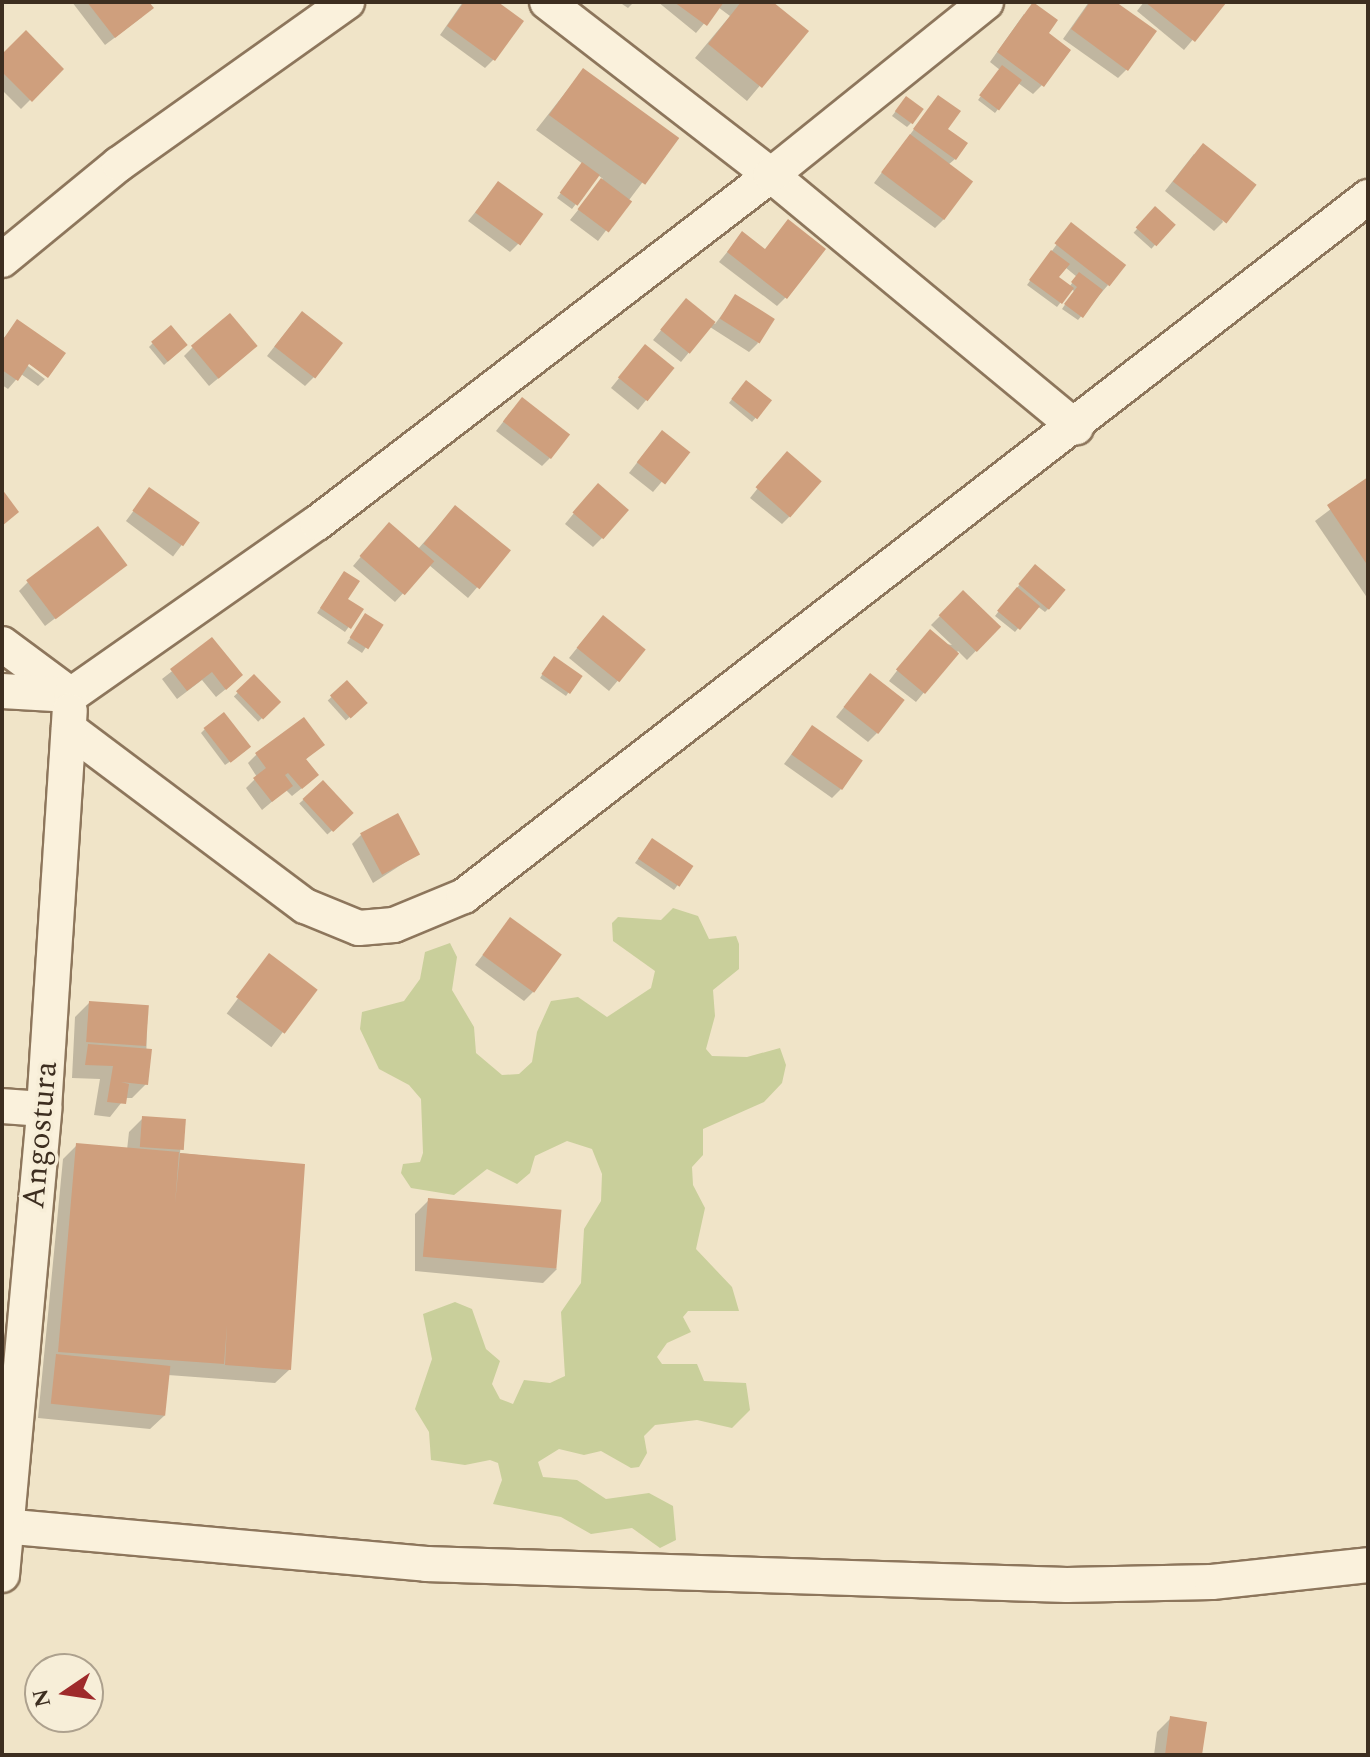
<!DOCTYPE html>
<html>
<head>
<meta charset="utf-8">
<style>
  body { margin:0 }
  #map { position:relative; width:1370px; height:1757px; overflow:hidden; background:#f0e4c8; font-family:Spectral,serif }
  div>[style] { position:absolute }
  .green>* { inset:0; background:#c9cf9b }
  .shadow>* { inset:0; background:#0003; transform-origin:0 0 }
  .building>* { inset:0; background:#cf9f7d; transform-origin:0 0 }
  .roads { filter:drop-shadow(2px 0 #8d765c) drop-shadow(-2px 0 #8d765c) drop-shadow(0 2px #8d765c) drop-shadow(0 -2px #8d765c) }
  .minor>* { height:34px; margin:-17px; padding:0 17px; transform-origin:17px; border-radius:17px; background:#faf1dc }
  span { translate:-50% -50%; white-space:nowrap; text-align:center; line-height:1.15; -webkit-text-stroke:7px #f7eed8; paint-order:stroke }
  .street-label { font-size:32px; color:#3d2e20 }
  .frame { position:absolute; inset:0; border:4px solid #3d2e20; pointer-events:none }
  .north { position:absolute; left:24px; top:1653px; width:80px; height:80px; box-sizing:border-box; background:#f7eed8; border:2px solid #ada18e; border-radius:50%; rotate:257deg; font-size:22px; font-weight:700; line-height:32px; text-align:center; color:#3d2e20 }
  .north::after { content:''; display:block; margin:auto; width:28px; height:36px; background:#9e2a2b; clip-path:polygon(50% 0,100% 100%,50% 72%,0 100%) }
</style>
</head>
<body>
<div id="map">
  <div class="green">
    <i style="clip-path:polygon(673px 908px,698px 916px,709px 939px,736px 936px,739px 944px,739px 969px,713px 990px,715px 1016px,706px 1049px,712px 1056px,747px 1057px,780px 1048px,786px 1065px,782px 1083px,764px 1102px,703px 1129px,703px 1155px,692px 1167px,693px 1185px,705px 1208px,696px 1249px,732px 1287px,739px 1311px,688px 1311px,683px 1317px,691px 1332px,667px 1343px,657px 1357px,662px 1364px,697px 1364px,704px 1381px,746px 1383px,750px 1410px,732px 1428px,697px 1420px,655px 1425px,644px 1436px,647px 1453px,639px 1467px,631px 1468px,601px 1451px,584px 1455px,559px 1449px,538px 1462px,543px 1477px,577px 1480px,606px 1499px,649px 1493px,673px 1506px,676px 1540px,660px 1548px,632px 1528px,591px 1534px,561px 1517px,493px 1504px,502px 1480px,498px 1463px,490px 1460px,465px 1465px,431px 1460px,429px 1432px,415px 1409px,432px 1359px,423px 1314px,455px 1302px,472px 1309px,486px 1349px,500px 1361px,492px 1384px,500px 1399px,513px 1404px,524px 1380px,550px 1383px,565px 1376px,561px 1312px,581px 1283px,584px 1229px,601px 1201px,602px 1174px,592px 1149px,567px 1141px,535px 1156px,530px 1173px,517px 1184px,487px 1169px,454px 1195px,411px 1188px,401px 1173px,403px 1164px,420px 1162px,423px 1153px,421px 1099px,409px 1085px,379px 1069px,360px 1029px,362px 1012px,404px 1001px,420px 979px,425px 952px,450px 943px,457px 957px,452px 990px,474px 1027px,476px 1053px,502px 1075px,519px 1074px,532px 1062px,537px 1032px,551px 1001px,578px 997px,607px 1017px,651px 988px,655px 971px,613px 941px,612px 923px,618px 917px,661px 920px)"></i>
  </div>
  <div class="shadow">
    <i style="clip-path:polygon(72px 2px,146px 2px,142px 17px,105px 45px)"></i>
    <i style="clip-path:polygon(463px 2px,495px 2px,494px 59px,485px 68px,440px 35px)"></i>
    <i style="clip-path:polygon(619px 2px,634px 2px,628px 8px)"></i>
    <i style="clip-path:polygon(658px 2px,768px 2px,806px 31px,747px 101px,695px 58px,730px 16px,718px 7px,696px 33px)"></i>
    <i style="clip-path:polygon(1089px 2px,1113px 2px,1127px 69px,1118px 78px,1063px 39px)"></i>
    <i style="clip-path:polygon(1144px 2px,1221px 2px,1223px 4px,1184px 50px,1137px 11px)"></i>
    <i style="clip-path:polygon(1024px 14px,1046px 34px,1042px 85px,1033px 94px,1018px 83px,995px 113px,978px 100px,1000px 70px,990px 62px)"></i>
    <i style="clip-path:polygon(2px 57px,61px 69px,21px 109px,2px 90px)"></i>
    <i style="clip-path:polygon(583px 70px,676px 138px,598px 241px,570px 220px,603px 179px,598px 175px,572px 209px,557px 198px,583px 164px,536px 130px)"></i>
    <i style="clip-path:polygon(938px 97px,955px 159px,948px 165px,944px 219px,935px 228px,874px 183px)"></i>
    <i style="clip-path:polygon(902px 103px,911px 123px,907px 127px,892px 116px)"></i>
    <i style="clip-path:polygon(1194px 154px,1223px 222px,1214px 231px,1165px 191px)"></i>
    <i style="clip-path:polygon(498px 184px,519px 243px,510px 252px,468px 221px)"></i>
    <i style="left:1155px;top:209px;width:24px;height:32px;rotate:42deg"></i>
    <i style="clip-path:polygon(evenodd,1071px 225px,1108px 285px,1078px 320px,1062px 309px,1074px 291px,1071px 289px,1057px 307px,1027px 285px,1071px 225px,1065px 267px,1077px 277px,1069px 287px,1057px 278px,1065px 267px)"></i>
    <i style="clip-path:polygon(742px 234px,786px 297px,777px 306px,719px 262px)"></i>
    <i style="clip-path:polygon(736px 296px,758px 343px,749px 352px,710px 327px,681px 362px,653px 340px,686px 300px,715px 324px)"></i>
    <i style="clip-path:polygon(18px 322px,20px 360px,45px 379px,38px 386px,21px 374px,8px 389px,2px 385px,2px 340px)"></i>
    <i style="clip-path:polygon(293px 323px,314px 377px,305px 386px,267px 356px)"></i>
    <i style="clip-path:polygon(153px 343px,186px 345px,164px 365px,149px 347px)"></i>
    <i style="clip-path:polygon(193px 347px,246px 355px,209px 386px,184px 356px)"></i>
    <i style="clip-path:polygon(637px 356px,672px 368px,638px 410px,611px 388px)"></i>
    <i style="clip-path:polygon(742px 386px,770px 401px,752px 422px,729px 403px)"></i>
    <i style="clip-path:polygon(513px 409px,551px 457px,542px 466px,496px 431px)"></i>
    <i style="clip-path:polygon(653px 442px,687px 452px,653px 492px,629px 473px)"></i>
    <i style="clip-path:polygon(778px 463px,791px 515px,782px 524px,750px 498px)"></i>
    <i style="clip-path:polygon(1368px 481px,1368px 599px,1315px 521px)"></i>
    <i style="left:150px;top:489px;width:59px;height:40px;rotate:37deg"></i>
    <i style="clip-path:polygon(589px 495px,602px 538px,593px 547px,565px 524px)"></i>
    <i style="clip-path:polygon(447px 516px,508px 551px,468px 598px,429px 565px,395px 602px,353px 566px,380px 534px,418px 549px)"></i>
    <i style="clip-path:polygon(125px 565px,45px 626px,19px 591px,28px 582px)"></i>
    <i style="clip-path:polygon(1031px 570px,1049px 608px,1045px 612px,1037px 606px,1015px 632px,995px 616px)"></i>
    <i style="clip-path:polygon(341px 577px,346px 600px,361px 610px,345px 632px,317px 613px)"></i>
    <i style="clip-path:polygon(963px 593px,998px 628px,967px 660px,958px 651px,916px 702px,889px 681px,921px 640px,952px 645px,931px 625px)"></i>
    <i style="clip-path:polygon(362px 620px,381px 625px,362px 653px,347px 643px)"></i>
    <i style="clip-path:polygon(594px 627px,643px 651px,609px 691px,569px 658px)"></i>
    <i style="clip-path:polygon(212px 640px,232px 684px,216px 697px,202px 680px,177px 699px,162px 679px)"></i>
    <i style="clip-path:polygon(550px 663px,580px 676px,566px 696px,540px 678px)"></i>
    <i style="clip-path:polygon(870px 675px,877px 733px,868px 742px,836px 717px)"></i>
    <i style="left:254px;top:677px;width:35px;height:28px;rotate:46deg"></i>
    <i style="left:347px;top:683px;width:27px;height:26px;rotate:48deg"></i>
    <i style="clip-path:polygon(812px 727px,841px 789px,832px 798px,784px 764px)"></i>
    <i style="clip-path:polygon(205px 729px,245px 751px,225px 765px,201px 733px)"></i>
    <i style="clip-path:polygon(322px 745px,304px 761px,307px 784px,292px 796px,286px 790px,262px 810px,246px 788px,257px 777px,248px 763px,257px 754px)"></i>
    <i style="left:323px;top:782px;width:42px;height:32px;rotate:48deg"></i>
    <i style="clip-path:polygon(361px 835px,418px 854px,373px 883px,352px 844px)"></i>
    <i style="clip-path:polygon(649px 844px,691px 867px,674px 890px,635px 863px)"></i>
    <i style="clip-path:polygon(511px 919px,533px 992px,524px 1001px,475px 965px)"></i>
    <i style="left:270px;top:956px;width:56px;height:72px;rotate:37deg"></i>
    <i style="clip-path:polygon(89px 1003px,147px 1007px,146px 1084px,132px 1098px,125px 1098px,110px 1117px,94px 1115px,100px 1079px,72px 1078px,75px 1017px)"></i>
    <i style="clip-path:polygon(143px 1118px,183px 1121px,180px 1153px,303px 1166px,289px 1370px,275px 1383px,168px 1375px,164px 1416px,150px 1429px,38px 1418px,63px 1159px,77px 1145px,127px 1150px,129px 1132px)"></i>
    <i style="clip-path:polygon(429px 1200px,557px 1269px,543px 1283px,415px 1271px,415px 1214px)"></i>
    <i style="clip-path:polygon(1171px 1718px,1200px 1755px,1154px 1755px,1157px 1732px)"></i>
  </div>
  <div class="building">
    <i style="clip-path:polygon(87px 2px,149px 2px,154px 8px,115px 38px)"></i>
    <i style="clip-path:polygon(464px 2px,498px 2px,524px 21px,495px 61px,447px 26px)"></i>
    <i style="clip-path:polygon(674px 2px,724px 2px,707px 26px)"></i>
    <i style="clip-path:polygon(741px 2px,773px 2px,809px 31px,762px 88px,708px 44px)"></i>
    <i style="clip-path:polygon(1033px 2px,1058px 20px,1049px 33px,1071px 50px,1044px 87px,997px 52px)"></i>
    <i style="clip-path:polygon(1090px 2px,1116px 2px,1157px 31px,1128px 71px,1071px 29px)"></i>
    <i style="clip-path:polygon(1145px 2px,1224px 2px,1226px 3px,1195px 42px)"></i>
    <i style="clip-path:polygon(26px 30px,64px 69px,32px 102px,2px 72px,2px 54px)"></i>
    <i style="left:1002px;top:65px;width:25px;height:38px;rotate:37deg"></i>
    <i style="left:583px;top:68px;width:119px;height:58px;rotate:36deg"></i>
    <i style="clip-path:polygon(938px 95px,961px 111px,948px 129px,968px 143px,956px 160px,913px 129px)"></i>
    <i style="left:906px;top:96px;width:22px;height:19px;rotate:36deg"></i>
    <i style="left:910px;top:134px;width:79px;height:48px;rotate:37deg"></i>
    <i style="left:1203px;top:143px;width:68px;height:49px;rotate:38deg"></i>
    <i style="left:582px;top:162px;width:22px;height:38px;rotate:36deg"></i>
    <i style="left:601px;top:178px;width:39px;height:39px;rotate:37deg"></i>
    <i style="left:498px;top:181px;width:56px;height:39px;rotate:36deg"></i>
    <i style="left:1155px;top:206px;width:28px;height:29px;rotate:42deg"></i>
    <i style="clip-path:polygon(788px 219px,826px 249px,787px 299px,727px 252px,742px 231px,765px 249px)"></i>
    <i style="left:1071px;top:222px;width:70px;height:27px;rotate:38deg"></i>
    <i style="clip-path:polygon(1051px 250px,1070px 264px,1059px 277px,1074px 288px,1062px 304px,1029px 280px)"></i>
    <i style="clip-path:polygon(1079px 272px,1103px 290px,1083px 318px,1064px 304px,1077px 287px,1071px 282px)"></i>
    <i style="left:735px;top:294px;width:47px;height:29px;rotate:32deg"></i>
    <i style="left:686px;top:298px;width:38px;height:41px;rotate:39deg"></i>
    <i style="left:302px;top:311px;width:52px;height:45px;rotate:38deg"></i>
    <i style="left:230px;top:313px;width:43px;height:51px;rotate:50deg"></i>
    <i style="clip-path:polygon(17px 319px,66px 353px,48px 378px,29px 364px,18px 381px,2px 370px,2px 341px)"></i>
    <i style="left:171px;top:325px;width:26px;height:26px;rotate:50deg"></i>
    <i style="left:645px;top:344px;width:38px;height:43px;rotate:39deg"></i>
    <i style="left:746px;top:380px;width:33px;height:24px;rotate:38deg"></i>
    <i style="left:522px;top:397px;width:61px;height:31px;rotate:38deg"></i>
    <i style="left:662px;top:430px;width:36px;height:41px;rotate:38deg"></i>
    <i style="left:787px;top:451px;width:46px;height:48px;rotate:41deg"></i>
    <i style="clip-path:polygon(1368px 477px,1368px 566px,1327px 505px)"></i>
    <i style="left:598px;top:483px;width:41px;height:39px;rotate:41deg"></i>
    <i style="left:149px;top:487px;width:62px;height:29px;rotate:35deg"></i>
    <i style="clip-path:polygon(2px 489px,19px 512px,2px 526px)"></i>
    <i style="left:455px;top:505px;width:72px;height:50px;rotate:39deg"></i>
    <i style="left:389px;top:522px;width:60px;height:45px;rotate:41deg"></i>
    <i style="left:98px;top:526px;width:49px;height:90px;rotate:53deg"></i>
    <i style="left:1035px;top:564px;width:40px;height:26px;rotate:40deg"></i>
    <i style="clip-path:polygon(344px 571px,360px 581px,348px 599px,364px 609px,351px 629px,320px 608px)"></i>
    <i style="left:1017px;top:587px;width:30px;height:31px;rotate:40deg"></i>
    <i style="left:963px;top:590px;width:53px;height:35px;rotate:44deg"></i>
    <i style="left:365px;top:613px;width:22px;height:29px;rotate:32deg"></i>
    <i style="left:603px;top:615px;width:55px;height:42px;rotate:39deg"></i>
    <i style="left:930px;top:629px;width:38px;height:53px;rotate:40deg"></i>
    <i style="clip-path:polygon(212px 637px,243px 675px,226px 690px,212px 672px,187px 691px,170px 669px)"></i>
    <i style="left:554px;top:656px;width:35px;height:22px;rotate:35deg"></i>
    <i style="left:870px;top:673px;width:44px;height:43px;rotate:38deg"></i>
    <i style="left:254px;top:674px;width:39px;height:25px;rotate:46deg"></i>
    <i style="left:347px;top:680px;width:31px;height:23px;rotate:48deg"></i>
    <i style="left:224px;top:712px;width:44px;height:26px;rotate:52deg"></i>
    <i style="clip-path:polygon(304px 717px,325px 745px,306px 759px,319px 775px,302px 789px,288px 773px,285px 775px,293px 786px,272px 802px,253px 778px,266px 768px,255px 753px)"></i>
    <i style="left:812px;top:725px;width:62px;height:36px;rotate:35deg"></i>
    <i style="left:323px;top:780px;width:45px;height:28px;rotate:47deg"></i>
    <i style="left:398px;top:813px;width:47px;height:43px;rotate:62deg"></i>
    <i style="left:652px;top:838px;width:50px;height:25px;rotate:34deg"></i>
    <i style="left:510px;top:917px;width:64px;height:47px;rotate:36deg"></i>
    <i style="left:269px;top:953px;width:61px;height:55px;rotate:37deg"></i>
    <i style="left:89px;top:1001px;width:60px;height:41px;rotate:4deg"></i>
    <i style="clip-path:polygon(88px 1044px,152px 1049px,148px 1085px,121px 1082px,129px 1084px,126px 1104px,107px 1102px,113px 1066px,85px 1065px)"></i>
    <i style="left:142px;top:1116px;width:44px;height:31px;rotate:4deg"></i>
    <i style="clip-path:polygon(76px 1143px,179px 1152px,175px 1204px,180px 1153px,305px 1164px,291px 1370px,225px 1365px,227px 1325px,224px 1364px,58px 1352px)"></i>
    <i style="left:428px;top:1198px;width:134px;height:59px;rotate:5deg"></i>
    <i style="left:56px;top:1354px;width:115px;height:50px;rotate:6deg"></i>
    <i style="clip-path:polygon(1170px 1716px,1207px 1722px,1202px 1755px,1165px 1755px)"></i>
  </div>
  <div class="roads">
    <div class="minor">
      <i style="left:547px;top:2px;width:283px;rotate:37.7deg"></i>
      <i style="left:771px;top:175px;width:396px;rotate:39.6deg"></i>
      <i style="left:2px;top:260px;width:151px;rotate:-39.4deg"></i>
      <i style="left:119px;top:164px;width:280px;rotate:-35.4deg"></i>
      <i style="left:2px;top:644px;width:86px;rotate:36.5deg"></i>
      <i style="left:2px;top:691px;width:69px;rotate:3.3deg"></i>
      <i style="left:71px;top:695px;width:300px;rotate:-35deg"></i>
      <i style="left:317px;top:523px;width:572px;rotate:-37.47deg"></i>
      <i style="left:771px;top:175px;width:276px;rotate:-38.8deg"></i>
      <i style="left:69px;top:729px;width:295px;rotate:36.9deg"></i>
      <i style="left:305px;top:906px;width:58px;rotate:22.2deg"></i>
      <i style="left:359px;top:928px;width:35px;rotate:-5deg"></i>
      <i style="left:394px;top:925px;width:76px;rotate:-22.5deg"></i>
      <i style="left:464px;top:896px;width:1143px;rotate:-37.71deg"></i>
      <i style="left:2px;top:1106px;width:42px;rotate:4.1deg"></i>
      <i style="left:2px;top:1526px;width:426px;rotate:5.1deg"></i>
      <i style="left:426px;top:1564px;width:641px;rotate:1.88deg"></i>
      <i style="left:1067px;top:1585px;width:145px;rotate:-1.2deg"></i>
      <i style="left:1212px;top:1582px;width:157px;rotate:-6.2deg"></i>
      <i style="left:2px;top:1575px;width:468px;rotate:-84.8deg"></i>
      <i style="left:44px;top:1109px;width:399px;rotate:-86.3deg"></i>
    </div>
  </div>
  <div class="street-label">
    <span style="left:41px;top:1135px;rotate:-85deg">Angostura</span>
  </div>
  <div class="frame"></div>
  <div class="north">N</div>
</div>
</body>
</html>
